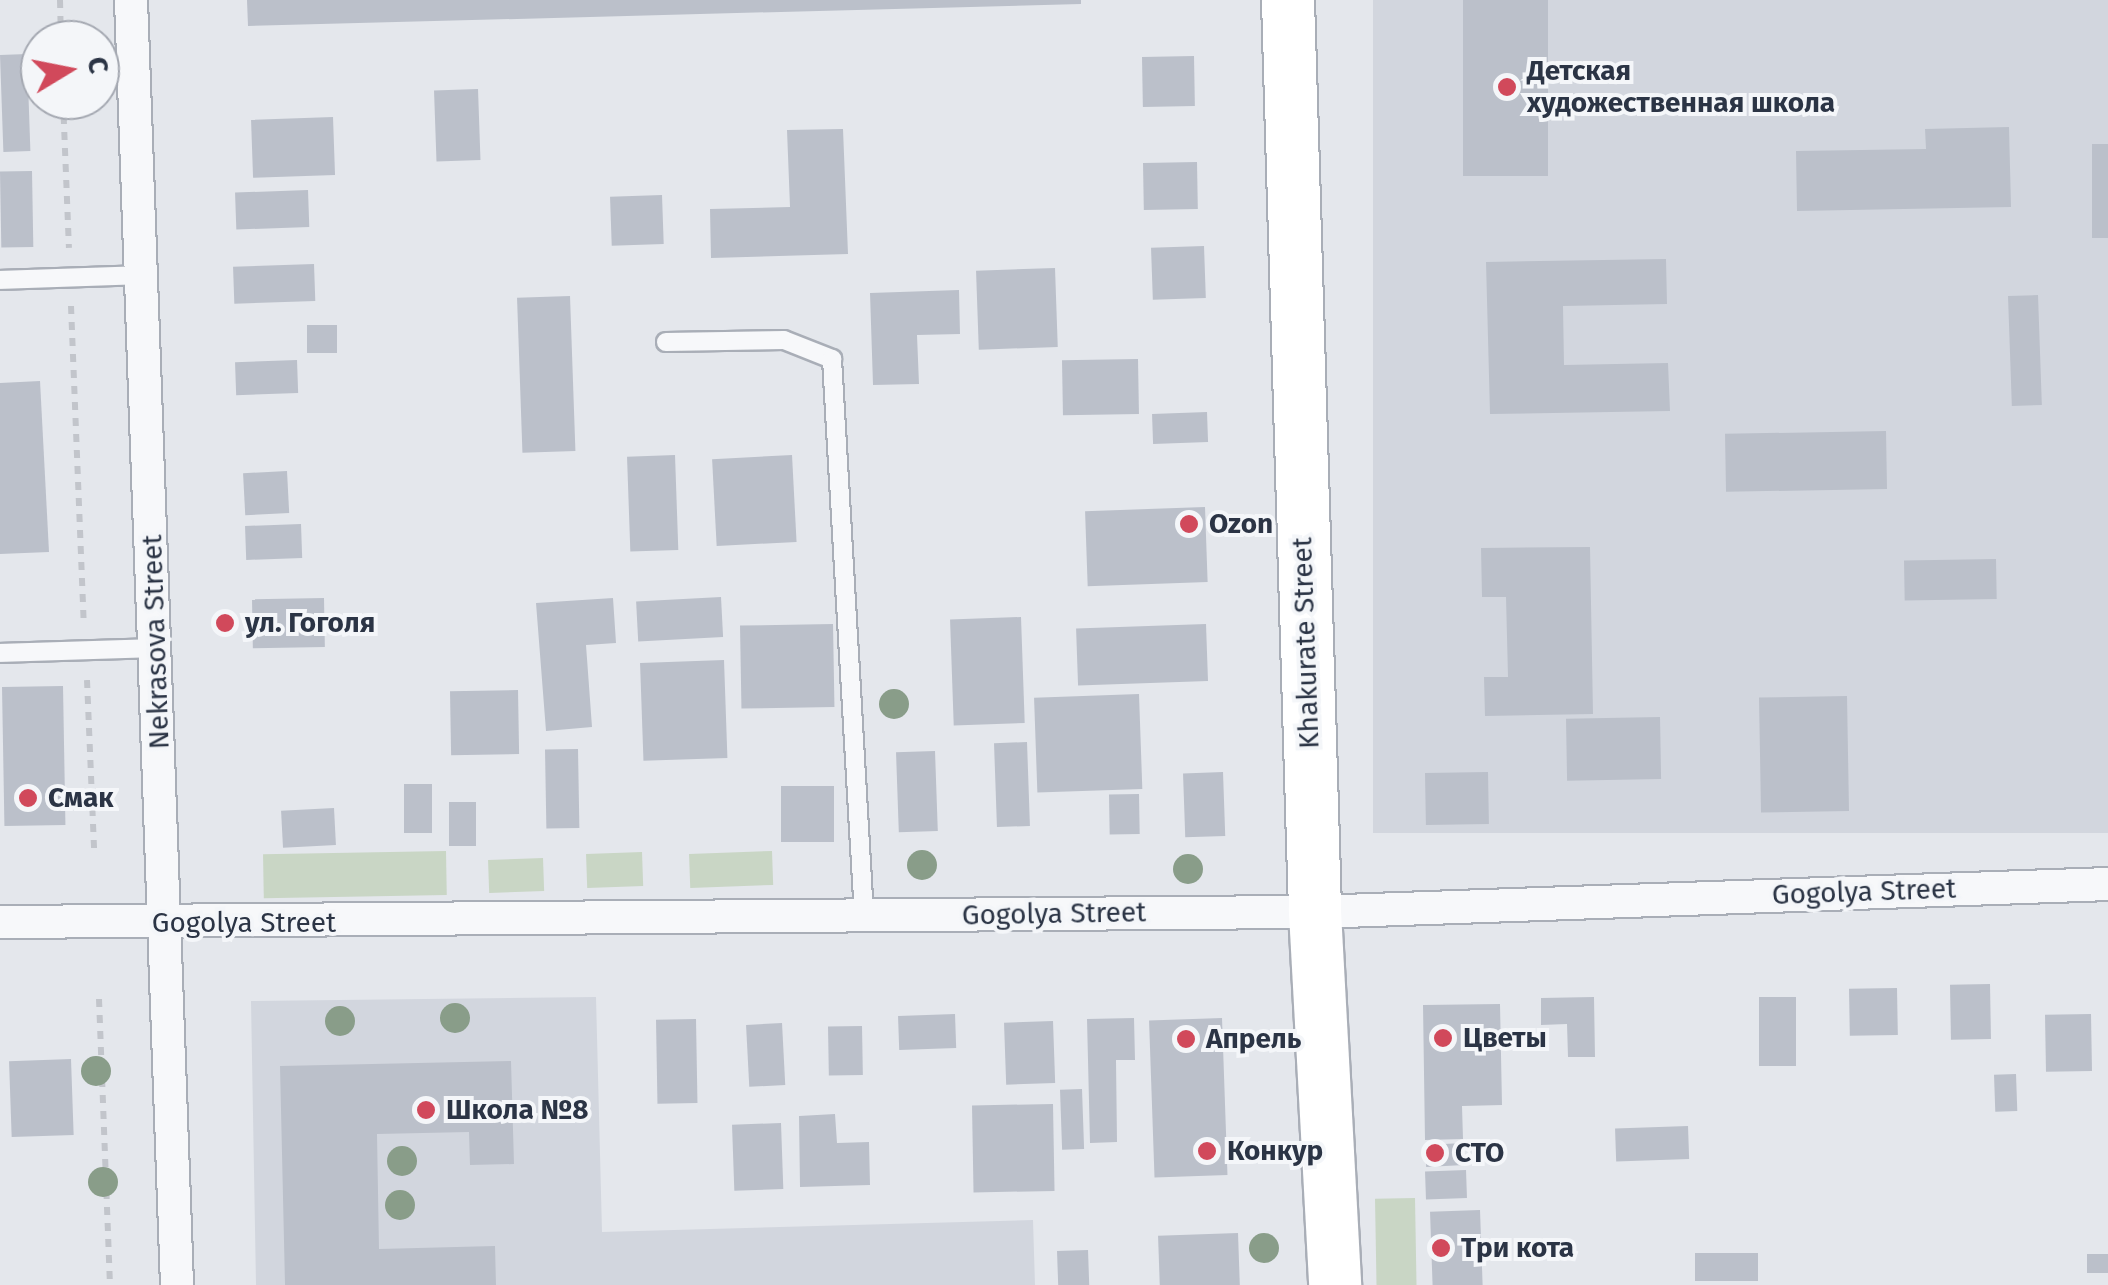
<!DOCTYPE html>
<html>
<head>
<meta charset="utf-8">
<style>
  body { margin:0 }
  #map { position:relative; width:2108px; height:1285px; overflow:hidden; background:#e4e7ec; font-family:"Fira Sans",sans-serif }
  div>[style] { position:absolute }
  .built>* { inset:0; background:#d2d6de; transform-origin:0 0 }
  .green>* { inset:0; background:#c9d6c5; transform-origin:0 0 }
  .building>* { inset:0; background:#bbc0ca; transform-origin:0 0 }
  .path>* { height:6px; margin-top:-3px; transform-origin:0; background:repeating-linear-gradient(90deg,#c2c5cb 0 8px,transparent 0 16px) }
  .roads { filter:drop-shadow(2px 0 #a9aeb7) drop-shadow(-2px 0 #a9aeb7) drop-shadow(0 2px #a9aeb7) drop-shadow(0 -2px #a9aeb7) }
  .lane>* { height:18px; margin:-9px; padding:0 9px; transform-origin:9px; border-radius:9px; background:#f7f8fa }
  .street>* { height:32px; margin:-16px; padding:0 16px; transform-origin:16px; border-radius:16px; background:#f7f8fa }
  .primary>* { height:52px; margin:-26px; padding:0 26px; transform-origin:26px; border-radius:26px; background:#fff }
  .trees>* { width:30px; height:30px; margin:-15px; border-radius:50%; background:#899d89 }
  .dots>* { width:28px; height:28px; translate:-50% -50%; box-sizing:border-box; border:5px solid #f4f6f9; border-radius:50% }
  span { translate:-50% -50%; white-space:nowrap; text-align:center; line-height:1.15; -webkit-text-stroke:8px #f4f6f9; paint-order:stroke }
  .poi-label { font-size:28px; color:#2b3445; font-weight:700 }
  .left { translate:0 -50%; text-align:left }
  .street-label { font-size:28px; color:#2b3445 }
  .north { position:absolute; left:20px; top:20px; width:100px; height:100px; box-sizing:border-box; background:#f4f6f9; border:2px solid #a4a8b1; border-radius:50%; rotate:80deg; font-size:28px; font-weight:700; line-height:40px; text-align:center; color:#2b3445 }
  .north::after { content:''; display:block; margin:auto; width:35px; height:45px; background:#d1495b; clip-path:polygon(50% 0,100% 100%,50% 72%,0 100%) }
</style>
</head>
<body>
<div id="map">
  <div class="built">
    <i style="left:1373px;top:0;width:735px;height:833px"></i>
    <i style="clip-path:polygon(596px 997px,602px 1232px,1033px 1220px,1035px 1285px,256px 1285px,251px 1001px)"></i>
  </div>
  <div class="green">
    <i style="left:446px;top:851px;width:44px;height:183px;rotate:89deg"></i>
    <i style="left:772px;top:851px;width:34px;height:83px;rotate:88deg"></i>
    <i style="left:642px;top:852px;width:34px;height:56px;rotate:88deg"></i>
    <i style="left:543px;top:858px;width:33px;height:55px;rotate:88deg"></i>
    <i style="left:1415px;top:1198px;width:87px;height:40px;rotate:89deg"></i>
  </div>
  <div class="building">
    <i style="clip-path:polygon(247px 0,1081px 0,1081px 4px,248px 26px)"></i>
    <i style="left:1463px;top:0;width:85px;height:176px"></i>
    <i style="left:27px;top:54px;width:97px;height:27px;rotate:88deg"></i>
    <i style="left:1194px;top:56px;width:50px;height:52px;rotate:89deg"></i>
    <i style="left:478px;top:89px;width:71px;height:44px;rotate:88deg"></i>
    <i style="left:333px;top:117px;width:58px;height:82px;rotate:88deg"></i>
    <i style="clip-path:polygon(2009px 127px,2011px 207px,1797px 211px,1796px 151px,1926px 149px,1925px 129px)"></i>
    <i style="clip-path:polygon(843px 129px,848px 254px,711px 258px,710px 209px,790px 207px,787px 130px)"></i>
    <i style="left:2092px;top:144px;width:16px;height:94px"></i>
    <i style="left:1197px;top:162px;width:47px;height:54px;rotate:89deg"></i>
    <i style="left:32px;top:171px;width:76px;height:32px;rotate:89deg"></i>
    <i style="left:308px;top:190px;width:37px;height:73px;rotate:88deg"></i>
    <i style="left:662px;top:195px;width:49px;height:52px;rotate:88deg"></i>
    <i style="left:1204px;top:246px;width:52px;height:53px;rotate:88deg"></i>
    <i style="clip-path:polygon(1666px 259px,1667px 304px,1563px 306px,1564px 365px,1668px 363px,1670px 411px,1490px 414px,1486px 262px)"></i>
    <i style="left:314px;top:264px;width:37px;height:81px;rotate:88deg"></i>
    <i style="left:1055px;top:268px;width:79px;height:79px;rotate:88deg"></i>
    <i style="clip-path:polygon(959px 290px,960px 334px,917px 335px,919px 384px,873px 385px,870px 293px)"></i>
    <i style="left:2038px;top:295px;width:110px;height:30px;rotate:88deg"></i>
    <i style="left:570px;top:296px;width:155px;height:53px;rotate:88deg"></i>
    <i style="left:337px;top:325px;width:28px;height:30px;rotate:90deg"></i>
    <i style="left:1138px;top:359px;width:55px;height:76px;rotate:89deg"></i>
    <i style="left:297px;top:360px;width:33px;height:62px;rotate:88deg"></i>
    <i style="clip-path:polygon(40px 381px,49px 552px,0 554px,0 383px)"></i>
    <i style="left:1207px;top:412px;width:30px;height:55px;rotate:88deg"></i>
    <i style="left:1886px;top:431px;width:58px;height:161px;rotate:89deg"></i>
    <i style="left:675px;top:455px;width:95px;height:48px;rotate:88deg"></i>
    <i style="left:792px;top:455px;width:87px;height:80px;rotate:87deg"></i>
    <i style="left:287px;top:471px;width:42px;height:44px;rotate:87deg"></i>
    <i style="left:1205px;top:507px;width:75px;height:120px;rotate:88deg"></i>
    <i style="left:301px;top:524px;width:34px;height:56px;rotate:88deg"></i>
    <i style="clip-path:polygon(1590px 547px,1593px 714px,1485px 716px,1484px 677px,1508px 677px,1506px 597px,1482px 597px,1481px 548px)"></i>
    <i style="left:1996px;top:559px;width:40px;height:92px;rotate:89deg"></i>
    <i style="left:721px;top:597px;width:40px;height:85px;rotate:87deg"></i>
    <i style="left:324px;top:598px;width:49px;height:72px;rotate:89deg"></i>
    <i style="clip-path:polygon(613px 598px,616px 643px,586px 645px,592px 727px,546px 731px,536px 603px)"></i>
    <i style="left:1021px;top:617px;width:106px;height:71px;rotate:88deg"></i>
    <i style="left:833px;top:624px;width:83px;height:93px;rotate:89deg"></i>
    <i style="left:1206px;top:624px;width:57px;height:130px;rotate:88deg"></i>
    <i style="left:724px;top:660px;width:98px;height:84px;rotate:88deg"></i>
    <i style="left:63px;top:686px;width:139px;height:61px;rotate:89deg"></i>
    <i style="left:518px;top:690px;width:64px;height:68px;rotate:89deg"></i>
    <i style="left:1139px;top:694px;width:95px;height:105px;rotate:88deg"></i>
    <i style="left:1847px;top:696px;width:115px;height:88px;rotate:89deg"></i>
    <i style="left:1660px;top:717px;width:62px;height:94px;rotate:89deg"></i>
    <i style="left:1027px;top:742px;width:84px;height:33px;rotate:88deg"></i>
    <i style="left:578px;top:749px;width:79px;height:33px;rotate:89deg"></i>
    <i style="left:935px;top:751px;width:80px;height:39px;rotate:88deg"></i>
    <i style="left:1223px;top:772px;width:64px;height:40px;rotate:88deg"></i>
    <i style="left:1488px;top:772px;width:52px;height:63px;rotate:89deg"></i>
    <i style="left:404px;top:784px;width:28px;height:49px"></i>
    <i style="left:781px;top:786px;width:53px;height:56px"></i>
    <i style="left:1139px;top:794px;width:40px;height:30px;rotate:89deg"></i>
    <i style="left:449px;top:802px;width:27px;height:44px"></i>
    <i style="left:334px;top:808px;width:37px;height:53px;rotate:87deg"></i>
    <i style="left:1990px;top:984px;width:55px;height:40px;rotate:89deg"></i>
    <i style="left:1897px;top:988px;width:47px;height:48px;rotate:89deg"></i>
    <i style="clip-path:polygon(1594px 997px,1595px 1057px,1568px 1057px,1567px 1024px,1541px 1025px,1541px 998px)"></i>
    <i style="left:1759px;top:997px;width:37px;height:69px"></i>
    <i style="clip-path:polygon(1500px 1004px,1502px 1105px,1462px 1106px,1463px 1139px,1425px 1140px,1423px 1005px)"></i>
    <i style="left:955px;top:1014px;width:34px;height:57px;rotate:88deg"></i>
    <i style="left:2091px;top:1014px;width:57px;height:46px;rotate:89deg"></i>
    <i style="clip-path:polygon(1134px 1018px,1135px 1060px,1116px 1060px,1117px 1142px,1090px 1143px,1087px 1019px)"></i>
    <i style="left:1222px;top:1018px;width:157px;height:73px;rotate:88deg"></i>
    <i style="left:696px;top:1019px;width:84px;height:40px;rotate:89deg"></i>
    <i style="left:1053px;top:1021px;width:62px;height:49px;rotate:88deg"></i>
    <i style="left:782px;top:1023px;width:62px;height:36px;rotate:87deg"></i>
    <i style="left:862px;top:1026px;width:49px;height:34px;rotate:89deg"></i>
    <i style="left:71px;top:1059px;width:76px;height:62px;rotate:88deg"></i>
    <i style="clip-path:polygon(511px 1061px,514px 1164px,470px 1165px,469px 1132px,377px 1134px,379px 1249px,495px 1246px,496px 1285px,285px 1285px,280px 1066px)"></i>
    <i style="left:2016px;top:1074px;width:37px;height:22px;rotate:88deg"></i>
    <i style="left:1082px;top:1089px;width:60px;height:22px;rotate:88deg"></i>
    <i style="left:1053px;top:1104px;width:87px;height:81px;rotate:89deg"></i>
    <i style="clip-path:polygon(835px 1114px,837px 1143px,869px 1142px,870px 1185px,800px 1187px,799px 1116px)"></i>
    <i style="left:781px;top:1123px;width:66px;height:49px;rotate:88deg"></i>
    <i style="left:1688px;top:1126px;width:33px;height:73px;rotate:88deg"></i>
    <i style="left:1463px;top:1143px;width:22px;height:38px;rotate:87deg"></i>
    <i style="left:1466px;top:1170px;width:28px;height:41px;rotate:88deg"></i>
    <i style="left:1480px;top:1210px;width:75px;height:50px;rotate:88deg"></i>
    <i style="left:1238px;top:1233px;width:52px;height:80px;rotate:88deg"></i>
    <i style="left:1088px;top:1250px;width:35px;height:31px;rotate:88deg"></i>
    <i style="left:1758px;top:1253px;width:28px;height:63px;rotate:90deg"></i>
    <i style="left:2087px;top:1254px;width:21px;height:19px"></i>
  </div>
  <div class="path">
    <i style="left:60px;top:0;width:40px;rotate:88.6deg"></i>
    <i style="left:63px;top:100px;width:148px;rotate:87.7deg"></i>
    <i style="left:71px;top:306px;width:317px;rotate:87.7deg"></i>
    <i style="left:87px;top:680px;width:169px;rotate:87.6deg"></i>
    <i style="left:99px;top:999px;width:286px;rotate:87.8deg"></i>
  </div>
  <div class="roads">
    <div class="lane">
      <i style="left:0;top:280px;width:143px;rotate:-2deg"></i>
      <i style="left:666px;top:342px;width:118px;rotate:-1deg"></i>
      <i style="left:784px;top:340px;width:52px;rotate:21.6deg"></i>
      <i style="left:832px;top:359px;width:557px;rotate:86.71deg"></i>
      <i style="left:0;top:653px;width:156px;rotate:-1.8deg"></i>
    </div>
    <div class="street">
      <i style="left:131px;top:0;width:1286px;rotate:87.95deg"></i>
      <i style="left:0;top:922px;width:1315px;rotate:-0.44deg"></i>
      <i style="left:1315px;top:912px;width:793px;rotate:-2.02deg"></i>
    </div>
    <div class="primary">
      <i style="left:1288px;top:0;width:912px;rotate:88.3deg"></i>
      <i style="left:1315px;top:912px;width:374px;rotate:86.9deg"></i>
    </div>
  </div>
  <div class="trees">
    <i style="left:894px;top:704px"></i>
    <i style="left:922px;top:865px"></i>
    <i style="left:1188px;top:869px"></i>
    <i style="left:455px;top:1018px"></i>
    <i style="left:340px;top:1021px"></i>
    <i style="left:96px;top:1071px"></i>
    <i style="left:402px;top:1161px"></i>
    <i style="left:103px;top:1182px"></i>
    <i style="left:400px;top:1205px"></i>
    <i style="left:1264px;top:1248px"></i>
  </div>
  <div class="dots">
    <i style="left:1507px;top:87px;background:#d1495b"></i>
    <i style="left:1189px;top:524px;background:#d1495b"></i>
    <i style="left:225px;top:623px;background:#d1495b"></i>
    <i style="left:28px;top:798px;background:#d1495b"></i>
    <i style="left:1443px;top:1038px;background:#d1495b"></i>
    <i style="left:1186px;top:1039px;background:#d1495b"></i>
    <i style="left:426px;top:1110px;background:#d1495b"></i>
    <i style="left:1207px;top:1151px;background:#d1495b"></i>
    <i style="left:1435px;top:1153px;background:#d1495b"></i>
    <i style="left:1441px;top:1248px;background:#d1495b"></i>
  </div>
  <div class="poi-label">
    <span class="left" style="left:1527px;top:87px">Детская<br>художественная школа</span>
    <span class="left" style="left:1209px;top:524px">Ozon</span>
    <span class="left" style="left:245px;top:623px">ул. Гоголя</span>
    <span class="left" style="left:48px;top:798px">Смак</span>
    <span class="left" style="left:1463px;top:1038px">Цветы</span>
    <span class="left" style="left:1206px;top:1039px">Апрель</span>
    <span class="left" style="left:446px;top:1110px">Школа №8</span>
    <span class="left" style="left:1227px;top:1151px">Конкур</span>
    <span class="left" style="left:1455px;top:1153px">СТО</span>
    <span class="left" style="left:1461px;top:1248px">Три кота</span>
  </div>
  <div class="street-label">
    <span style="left:156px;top:642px;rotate:-92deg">Nekrasova Street</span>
    <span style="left:1306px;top:643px;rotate:-92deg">Khakurate Street</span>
    <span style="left:1864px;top:892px;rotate:-2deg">Gogolya Street</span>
    <span style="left:1054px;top:914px;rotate:-1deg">Gogolya Street</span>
    <span style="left:244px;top:923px">Gogolya Street</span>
  </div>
  <div class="north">С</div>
</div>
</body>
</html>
